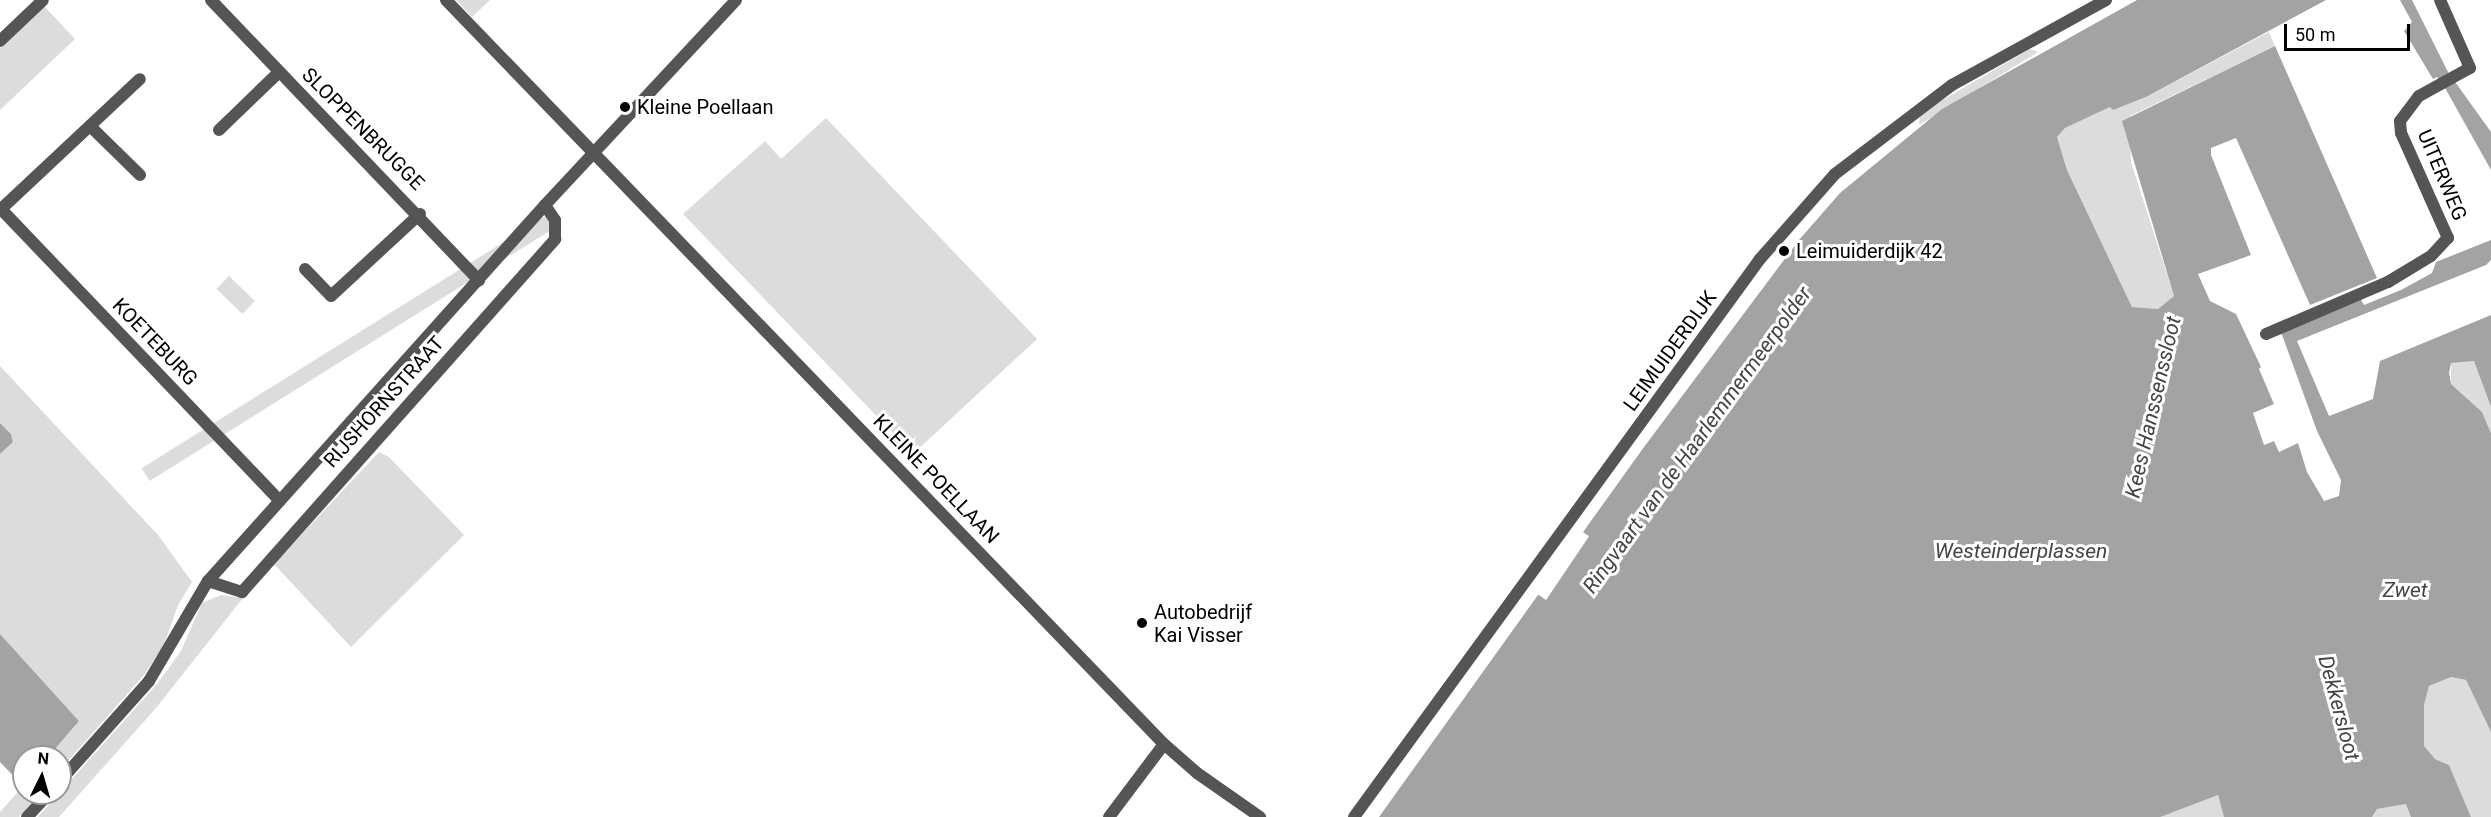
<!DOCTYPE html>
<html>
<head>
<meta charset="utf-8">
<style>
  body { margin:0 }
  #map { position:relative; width:2491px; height:817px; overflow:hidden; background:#fff; font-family:Roboto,sans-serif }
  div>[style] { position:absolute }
  .green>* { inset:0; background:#dcdcdc; transform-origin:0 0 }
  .water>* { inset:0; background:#a3a3a3 }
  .pier>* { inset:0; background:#fff; transform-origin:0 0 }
  .minor>* { height:12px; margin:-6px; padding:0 6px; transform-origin:6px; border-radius:6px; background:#555 }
  .tertiary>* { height:12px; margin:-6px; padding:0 6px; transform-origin:6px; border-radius:6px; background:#555 }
  .dots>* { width:16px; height:16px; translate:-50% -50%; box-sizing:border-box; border:3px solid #fff; border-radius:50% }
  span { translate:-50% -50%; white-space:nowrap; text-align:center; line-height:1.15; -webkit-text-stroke:6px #fff; paint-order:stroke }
  .poi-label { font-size:20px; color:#000 }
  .left { translate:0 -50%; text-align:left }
  .street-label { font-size:20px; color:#000 }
  .water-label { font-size:21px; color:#444; font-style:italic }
  .north { position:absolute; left:12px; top:745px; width:60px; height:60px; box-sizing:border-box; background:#fff; border:2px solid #999; border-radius:50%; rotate:5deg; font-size:16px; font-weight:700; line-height:24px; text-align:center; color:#000 }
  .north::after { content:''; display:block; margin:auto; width:21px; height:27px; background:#000; clip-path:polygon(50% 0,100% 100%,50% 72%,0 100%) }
  .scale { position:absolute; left:2284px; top:24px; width:126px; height:27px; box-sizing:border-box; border:3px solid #000; border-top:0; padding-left:8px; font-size:18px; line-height:21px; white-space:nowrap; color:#000; -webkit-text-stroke:4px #fff; paint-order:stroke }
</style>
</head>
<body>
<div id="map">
  <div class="green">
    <i style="clip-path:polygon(456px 0,490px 0,472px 17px)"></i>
    <i style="clip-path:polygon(44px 6px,75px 39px,0 110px,0 48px)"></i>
    <i style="clip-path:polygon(2269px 32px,2275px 46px,2130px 116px,2131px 162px,2174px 296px,2158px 309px,2132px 307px,2067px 170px,2057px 137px,2065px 128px,2110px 107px,2113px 110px,2146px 97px)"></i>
    <i style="clip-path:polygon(2030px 49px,2038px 52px,1919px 125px,1920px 115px,1941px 101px)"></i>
    <i style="clip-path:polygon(826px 118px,1037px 339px,913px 454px,683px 214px,765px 141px,781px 159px)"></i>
    <i style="left:547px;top:215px;width:15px;height:478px;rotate:58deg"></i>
    <i style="left:229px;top:276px;width:36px;height:18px;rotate:44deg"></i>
    <i style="clip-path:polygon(2466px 360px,2474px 361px,2491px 407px,2491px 433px,2482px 412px,2451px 384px,2451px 363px)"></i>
    <i style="clip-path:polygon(0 366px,158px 535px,192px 582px,178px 605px,164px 645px,143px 676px,60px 770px,60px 757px,48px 757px,79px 721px,0 634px,0 454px,13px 442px,11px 434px,0 423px)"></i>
    <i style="clip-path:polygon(379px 452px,389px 457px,464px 535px,351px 647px,274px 564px)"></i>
    <i style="clip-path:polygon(221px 595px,243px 598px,156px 708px,59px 817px,38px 817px,157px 684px,181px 651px,202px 603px)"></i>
    <i style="clip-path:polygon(2451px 677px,2466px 680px,2491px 732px,2491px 817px,2471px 817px,2449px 765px,2435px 759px,2424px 746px,2424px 705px,2429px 686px)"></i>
    <i style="clip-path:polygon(24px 785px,24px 793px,40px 793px,19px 817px,0 817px,0 812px)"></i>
    <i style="clip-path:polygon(2218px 795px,2224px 817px,2160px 817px,2160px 815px)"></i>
    <i style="clip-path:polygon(2407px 804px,2411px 817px,2372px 817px,2377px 809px)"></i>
  </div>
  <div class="water">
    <i style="clip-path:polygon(2137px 0,2326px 0,2146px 97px,2113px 110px,2110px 107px,2065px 128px,2057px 137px,2067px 170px,2132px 307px,2158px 309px,2174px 296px,2122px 121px,2275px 46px,2377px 278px,2310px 305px,2236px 138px,2211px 148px,2211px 155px,2251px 255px,2198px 274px,2210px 301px,2236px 314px,2261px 367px,2259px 369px,2274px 404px,2253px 413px,2264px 445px,2274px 441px,2279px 452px,2298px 443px,2307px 472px,2324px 501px,2339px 496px,2341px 480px,2317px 431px,2281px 332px,2360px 298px,2364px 305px,2401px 290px,2432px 273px,2436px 262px,2491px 240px,2491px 260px,2486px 265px,2297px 341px,2329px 416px,2373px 399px,2380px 361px,2491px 315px,2491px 407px,2474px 361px,2451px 363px,2449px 373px,2451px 384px,2482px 412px,2491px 433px,2491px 732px,2466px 680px,2451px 677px,2429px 686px,2424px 705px,2424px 746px,2435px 759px,2449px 765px,2471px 817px,2411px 817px,2406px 804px,2377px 809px,2372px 817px,2224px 817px,2218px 795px,2160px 817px,1379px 817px,1644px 447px,1799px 240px,1840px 193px,1942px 109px)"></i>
    <i style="clip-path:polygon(2400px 0,2412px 0,2448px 72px,2491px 132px,2491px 170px,2445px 88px,2437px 77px,2433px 79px,2404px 31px,2412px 22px)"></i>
    <i style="clip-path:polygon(0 423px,11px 434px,13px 442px,0 454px)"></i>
    <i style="clip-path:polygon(0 634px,79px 721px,48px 757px,24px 757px,23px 786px,0 762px)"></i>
  </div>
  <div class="pier">
    <i style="left:1580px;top:530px;width:11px;height:77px;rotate:34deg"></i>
  </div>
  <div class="minor">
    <i style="left:211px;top:0;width:388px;rotate:46.3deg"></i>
    <i style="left:446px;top:0;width:1034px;rotate:46.02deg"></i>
    <i style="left:1164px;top:744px;width:44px;rotate:41.3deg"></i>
    <i style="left:1197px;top:773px;width:77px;rotate:34.9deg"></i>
    <i style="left:0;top:41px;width:59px;rotate:-43.6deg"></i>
    <i style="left:90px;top:126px;width:70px;rotate:44.4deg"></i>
    <i style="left:219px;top:130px;width:83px;rotate:-44deg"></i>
    <i style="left:0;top:208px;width:405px;rotate:46.3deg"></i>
    <i style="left:1px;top:209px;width:190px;rotate:-43.1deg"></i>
    <i style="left:305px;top:269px;width:37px;rotate:46deg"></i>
    <i style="left:331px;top:296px;width:121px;rotate:-42.7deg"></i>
    <i style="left:2266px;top:334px;width:133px;rotate:-23.1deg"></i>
    <i style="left:2388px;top:282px;width:50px;rotate:-31.2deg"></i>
    <i style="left:2431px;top:256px;width:25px;rotate:-47deg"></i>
    <i style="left:2448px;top:238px;width:115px;rotate:-114.1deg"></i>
    <i style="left:2401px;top:133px;width:12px;rotate:-95deg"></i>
    <i style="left:2400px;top:121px;width:31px;rotate:-53deg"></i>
    <i style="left:2419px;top:96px;width:58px;rotate:-28.8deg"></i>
    <i style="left:2470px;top:68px;width:74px;rotate:-113.8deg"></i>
    <i style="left:208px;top:581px;width:36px;rotate:18deg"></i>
    <i style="left:242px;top:592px;width:472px;rotate:-48.4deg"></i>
    <i style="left:555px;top:239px;width:19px;rotate:-90deg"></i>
    <i style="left:555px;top:220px;width:18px;rotate:-124deg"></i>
    <i style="left:60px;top:781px;width:134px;rotate:-48.3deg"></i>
    <i style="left:149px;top:681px;width:116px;rotate:-59.5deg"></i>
    <i style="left:208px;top:581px;width:505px;rotate:-48.13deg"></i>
    <i style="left:545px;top:205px;width:280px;rotate:-47deg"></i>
    <i style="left:27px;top:817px;width:33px;rotate:-47deg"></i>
    <i style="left:1109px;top:817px;width:91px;rotate:-53deg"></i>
  </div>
  <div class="tertiary">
    <i style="left:1354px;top:817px;width:690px;rotate:-53.96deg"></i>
    <i style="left:1760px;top:259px;width:113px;rotate:-48.6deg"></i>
    <i style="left:1835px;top:174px;width:147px;rotate:-37.3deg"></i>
    <i style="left:1952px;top:85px;width:176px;rotate:-28.9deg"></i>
  </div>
  <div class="dots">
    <i style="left:625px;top:107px;background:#000"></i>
    <i style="left:1784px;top:251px;background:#000"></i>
    <i style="left:1142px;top:623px;background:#000"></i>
  </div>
  <div class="poi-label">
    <span class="left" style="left:637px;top:107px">Kleine Poellaan</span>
    <span class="left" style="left:1796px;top:251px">Leimuiderdijk 42</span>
    <span class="left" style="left:1154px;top:624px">Autobedrijf<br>Kai Visser</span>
  </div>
  <div class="street-label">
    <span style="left:363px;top:129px;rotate:45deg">SLOPPENBRUGGE</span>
    <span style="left:2442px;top:175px;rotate:67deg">UITERWEG</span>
    <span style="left:155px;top:342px;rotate:46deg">KOETEBURG</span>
    <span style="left:1670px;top:351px;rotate:-54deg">LEIMUIDERDIJK</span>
    <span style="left:384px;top:402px;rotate:-48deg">RIJSHORNSTRAAT</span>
    <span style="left:936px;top:479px;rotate:46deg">KLEINE POELLAAN</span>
  </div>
  <div class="water-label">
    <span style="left:2153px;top:407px;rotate:-77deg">Kees Hanssenssloot</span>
    <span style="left:1697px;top:440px;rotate:-54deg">Ringvaart van de Haarlemmermeerpolder</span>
    <span style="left:2021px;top:551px">Westeinderplassen</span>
    <span style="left:2405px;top:590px">Zwet</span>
    <span style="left:2339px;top:708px;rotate:75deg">Dekkersloot</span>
  </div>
  <div class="north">N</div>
  <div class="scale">50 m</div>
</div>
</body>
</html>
